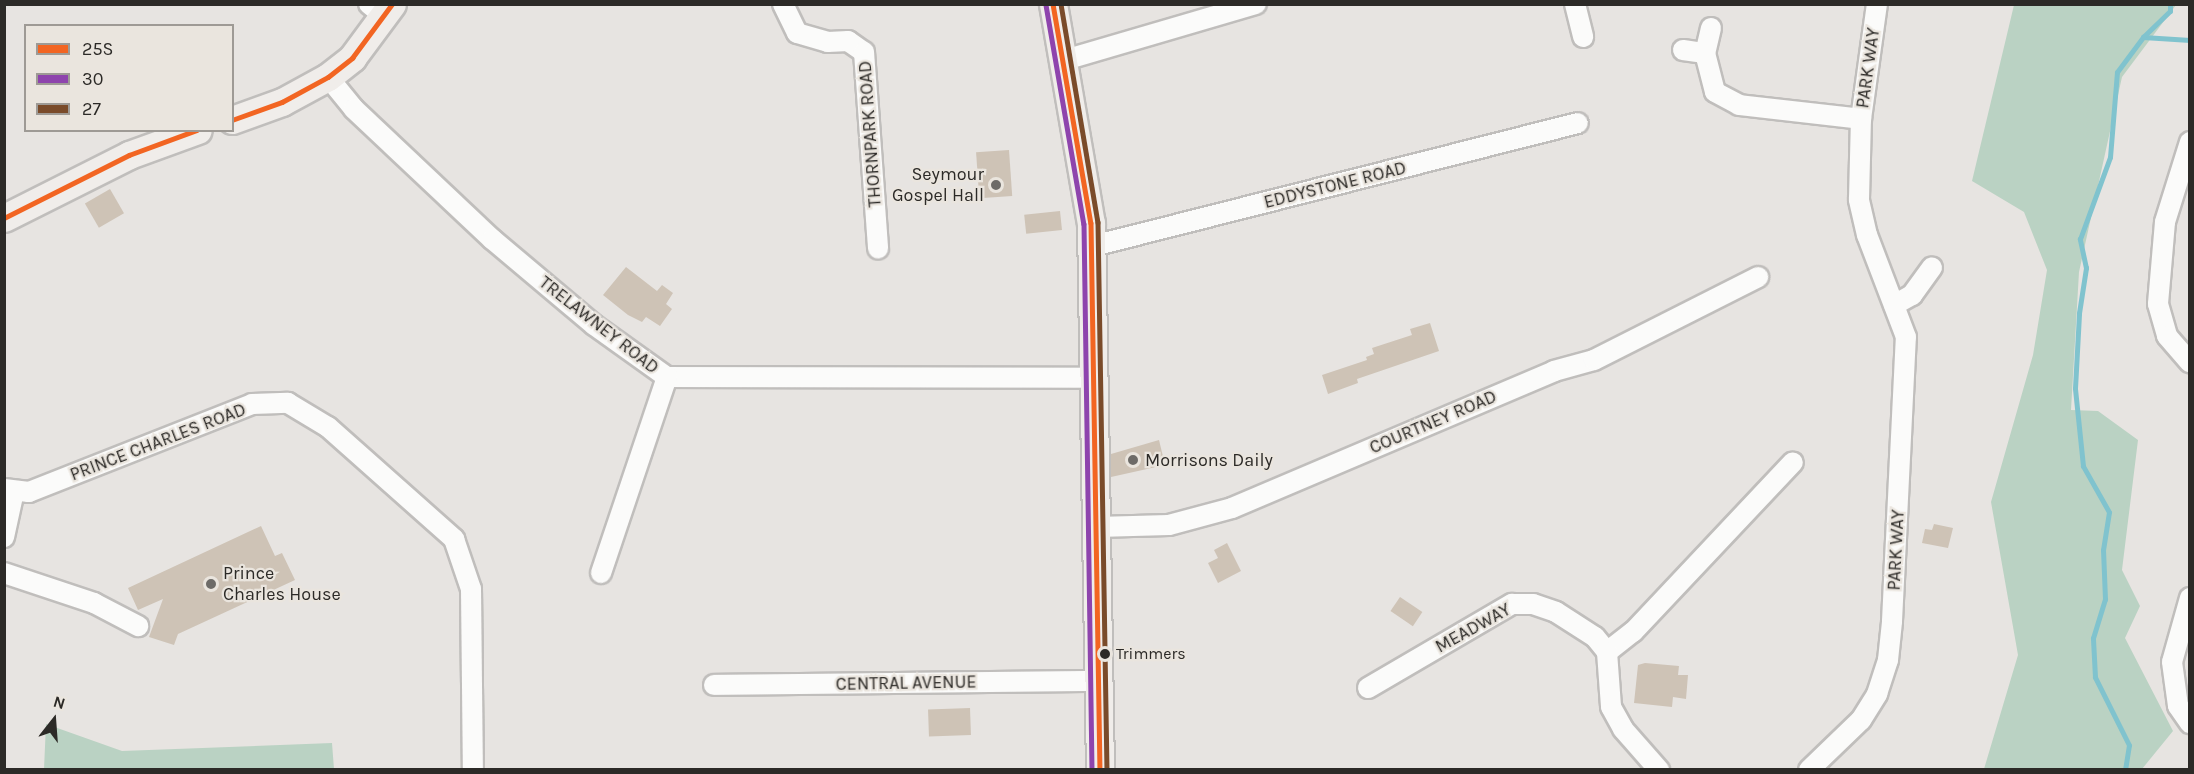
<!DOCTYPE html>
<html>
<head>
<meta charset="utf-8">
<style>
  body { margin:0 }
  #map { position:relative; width:2194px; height:774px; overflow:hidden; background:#e7e4e1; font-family:Karla,sans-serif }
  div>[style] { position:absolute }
  .green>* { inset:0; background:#bad2c3 }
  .stream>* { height:5px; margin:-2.5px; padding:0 2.5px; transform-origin:2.5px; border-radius:2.5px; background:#80c3ce }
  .building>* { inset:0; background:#cec3b6; transform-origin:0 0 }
  .roads { filter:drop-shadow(2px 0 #c0bebc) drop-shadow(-2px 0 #c0bebc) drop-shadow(0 2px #c0bebc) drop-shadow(0 -2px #c0bebc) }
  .street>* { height:20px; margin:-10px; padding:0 10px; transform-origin:10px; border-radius:10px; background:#fbfbfa }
  .secondary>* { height:27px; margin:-13.5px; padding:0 13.5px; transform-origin:13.5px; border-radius:13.5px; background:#f0edea }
  .bus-1>* { height:4.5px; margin:-2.25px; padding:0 2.25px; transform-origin:2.25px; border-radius:2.25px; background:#f26522 }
  .bus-2>* { height:4.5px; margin:-2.25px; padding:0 2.25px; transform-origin:2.25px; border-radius:2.25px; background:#8e44ad }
  .bus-3>* { height:4.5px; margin:-2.25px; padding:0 2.25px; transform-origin:2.25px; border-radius:2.25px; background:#7a4b2a }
  .dots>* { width:16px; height:16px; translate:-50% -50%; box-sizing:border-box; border:3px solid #eae5de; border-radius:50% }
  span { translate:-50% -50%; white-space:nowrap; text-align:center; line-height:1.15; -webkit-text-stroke:4.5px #eae5de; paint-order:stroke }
  .bus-label { font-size:16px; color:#2c2a27 }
  .left { translate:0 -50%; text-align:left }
  .street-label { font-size:18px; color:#2c2a27 }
  .poi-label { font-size:18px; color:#2c2a27 }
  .right { translate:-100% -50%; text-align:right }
  .frame { position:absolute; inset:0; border:6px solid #2c2a27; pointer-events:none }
  .legend { position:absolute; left:24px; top:24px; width:210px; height:108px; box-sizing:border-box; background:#eae5de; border:2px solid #9e9a95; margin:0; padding:8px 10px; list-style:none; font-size:18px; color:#2c2a27 }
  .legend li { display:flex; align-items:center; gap:12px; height:30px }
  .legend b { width:30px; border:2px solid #9e9a95 }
  .north { position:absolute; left:24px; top:690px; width:60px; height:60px; -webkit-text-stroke:4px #eae5de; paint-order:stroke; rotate:17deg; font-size:16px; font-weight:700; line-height:24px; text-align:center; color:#2c2a27 }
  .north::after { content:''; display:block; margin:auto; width:21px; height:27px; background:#2c2a27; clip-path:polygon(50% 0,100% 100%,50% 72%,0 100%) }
</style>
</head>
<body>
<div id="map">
  <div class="green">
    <i style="clip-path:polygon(2014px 5px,2176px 5px,2122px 77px,2079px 272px,2071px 410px,2098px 411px,2138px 440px,2122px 570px,2140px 606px,2125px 638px,2173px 731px,2142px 769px,1984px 769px,2018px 655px,1991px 502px,2033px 355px,2047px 270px,2024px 212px,1972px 181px)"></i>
    <i style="clip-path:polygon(46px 724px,122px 751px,332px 743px,334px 769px,44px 769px)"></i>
  </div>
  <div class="stream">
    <i style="left:2143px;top:37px;width:47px;rotate:3.7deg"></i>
    <i style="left:2125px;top:770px;width:25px;rotate:-81deg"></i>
    <i style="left:2129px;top:745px;width:76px;rotate:-116.6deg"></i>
    <i style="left:2095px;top:677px;width:39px;rotate:-93deg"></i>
    <i style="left:2093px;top:638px;width:41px;rotate:-72.9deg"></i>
    <i style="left:2105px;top:599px;width:49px;rotate:-92.3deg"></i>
    <i style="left:2103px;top:550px;width:38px;rotate:-81deg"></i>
    <i style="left:2109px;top:512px;width:53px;rotate:-119.5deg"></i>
    <i style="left:2083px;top:466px;width:78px;rotate:-95.9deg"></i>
    <i style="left:2075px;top:388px;width:75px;rotate:-86.9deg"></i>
    <i style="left:2079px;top:313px;width:46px;rotate:-81.2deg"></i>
    <i style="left:2086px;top:268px;width:30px;rotate:-102deg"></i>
    <i style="left:2080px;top:239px;width:87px;rotate:-69.9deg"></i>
    <i style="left:2110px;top:157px;width:85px;rotate:-85.3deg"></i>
    <i style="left:2117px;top:72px;width:44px;rotate:-53.4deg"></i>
    <i style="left:2143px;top:37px;width:37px;rotate:-44deg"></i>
    <i style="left:2170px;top:11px;width:7px;rotate:-90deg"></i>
  </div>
  <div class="building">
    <i style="left:1009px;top:150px;width:46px;height:33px;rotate:86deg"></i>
    <i style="left:110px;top:189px;width:28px;height:29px;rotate:60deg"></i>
    <i style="left:1060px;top:211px;width:19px;height:36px;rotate:84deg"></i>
    <i style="clip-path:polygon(626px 267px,657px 291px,662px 285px,673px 293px,666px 304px,672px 309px,660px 326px,646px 317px,642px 322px,628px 315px,603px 295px)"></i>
    <i style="clip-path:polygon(1430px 323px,1439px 351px,1357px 379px,1358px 383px,1328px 394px,1322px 375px,1367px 360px,1366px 357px,1374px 354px,1372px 348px,1412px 335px,1410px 329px)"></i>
    <i style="clip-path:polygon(1159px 440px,1165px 465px,1111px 477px,1111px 454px)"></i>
    <i style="clip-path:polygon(1934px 524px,1953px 528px,1948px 548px,1922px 543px,1925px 529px,1932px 530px)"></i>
    <i style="clip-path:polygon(261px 526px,275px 556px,282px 553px,295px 580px,178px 634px,174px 645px,149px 637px,163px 599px,138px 610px,128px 588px)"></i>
    <i style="clip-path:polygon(1227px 543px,1241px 571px,1218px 583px,1208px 563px,1218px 558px,1214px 550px)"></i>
    <i style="left:1400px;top:597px;width:27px;height:17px;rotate:34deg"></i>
    <i style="clip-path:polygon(1645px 663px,1679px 666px,1678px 675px,1688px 675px,1686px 699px,1673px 697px,1672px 707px,1634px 703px,1638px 665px)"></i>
    <i style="left:970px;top:708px;width:27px;height:42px;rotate:88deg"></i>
  </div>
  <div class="roads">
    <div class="street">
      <i style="left:369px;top:4px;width:19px;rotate:39deg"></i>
      <i style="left:783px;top:4px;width:32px;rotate:64deg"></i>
      <i style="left:797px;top:33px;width:32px;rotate:16deg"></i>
      <i style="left:828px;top:42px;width:20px;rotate:-3deg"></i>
      <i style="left:848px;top:41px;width:19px;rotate:35deg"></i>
      <i style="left:864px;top:52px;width:197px;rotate:85.9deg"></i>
      <i style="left:1575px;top:4px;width:34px;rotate:76deg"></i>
      <i style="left:1711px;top:28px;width:26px;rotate:103deg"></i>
      <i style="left:1705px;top:53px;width:40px;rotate:75.6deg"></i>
      <i style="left:1715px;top:92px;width:27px;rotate:28deg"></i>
      <i style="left:1739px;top:105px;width:123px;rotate:6.5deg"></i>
      <i style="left:1683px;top:50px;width:22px;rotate:8deg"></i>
      <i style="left:1061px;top:61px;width:203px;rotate:-16.3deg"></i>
      <i style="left:328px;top:77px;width:41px;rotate:50.9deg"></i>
      <i style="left:354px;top:109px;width:190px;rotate:43.3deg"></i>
      <i style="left:492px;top:239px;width:133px;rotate:40.1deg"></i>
      <i style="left:594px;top:325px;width:90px;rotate:35.5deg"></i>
      <i style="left:667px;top:377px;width:427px;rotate:0.1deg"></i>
      <i style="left:2190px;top:142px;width:84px;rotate:107.4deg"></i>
      <i style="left:2165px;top:222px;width:82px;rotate:94.9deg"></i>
      <i style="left:2158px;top:304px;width:33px;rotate:74deg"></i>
      <i style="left:2167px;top:336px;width:35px;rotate:49deg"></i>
      <i style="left:1093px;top:246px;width:500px;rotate:-14.23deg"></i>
      <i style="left:1894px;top:305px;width:21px;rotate:-29deg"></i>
      <i style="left:1912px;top:295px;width:34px;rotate:-54deg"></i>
      <i style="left:4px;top:489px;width:25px;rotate:7deg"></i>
      <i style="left:29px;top:492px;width:240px;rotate:-21.5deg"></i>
      <i style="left:252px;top:404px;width:36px;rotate:-2deg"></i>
      <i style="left:288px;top:403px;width:47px;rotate:31deg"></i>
      <i style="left:328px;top:427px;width:169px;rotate:41.6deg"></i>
      <i style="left:454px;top:539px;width:53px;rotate:71.2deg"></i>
      <i style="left:471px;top:589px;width:181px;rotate:89.4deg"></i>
      <i style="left:1097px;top:527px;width:72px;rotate:-1.6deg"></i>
      <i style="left:1169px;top:525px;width:65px;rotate:-15.1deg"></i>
      <i style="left:1232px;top:508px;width:350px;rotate:-23deg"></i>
      <i style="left:1554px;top:371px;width:41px;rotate:-15.4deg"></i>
      <i style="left:1594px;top:360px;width:184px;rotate:-26.8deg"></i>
      <i style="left:4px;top:537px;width:47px;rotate:-77.7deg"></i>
      <i style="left:4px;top:573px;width:95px;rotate:18.4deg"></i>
      <i style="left:94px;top:603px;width:50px;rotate:27.6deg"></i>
      <i style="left:601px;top:573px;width:207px;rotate:-71.4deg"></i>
      <i style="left:2190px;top:598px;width:66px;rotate:105.7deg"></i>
      <i style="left:2172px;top:662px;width:44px;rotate:82.2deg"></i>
      <i style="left:2178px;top:706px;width:21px;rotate:55deg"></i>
      <i style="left:1607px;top:652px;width:33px;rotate:-38deg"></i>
      <i style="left:1633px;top:632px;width:233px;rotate:-46.7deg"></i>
      <i style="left:714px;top:685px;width:385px;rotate:-0.6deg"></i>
      <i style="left:1368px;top:688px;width:167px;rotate:-30.3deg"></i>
      <i style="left:1512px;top:604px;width:21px"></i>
      <i style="left:1533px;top:604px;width:24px;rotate:19deg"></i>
      <i style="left:1556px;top:612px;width:46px;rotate:32.7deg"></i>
      <i style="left:1595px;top:637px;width:19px;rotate:51deg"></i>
      <i style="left:1607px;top:652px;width:55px;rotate:85.8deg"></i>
      <i style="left:1611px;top:707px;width:25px;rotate:61deg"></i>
      <i style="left:1623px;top:729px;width:55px;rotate:48.7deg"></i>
      <i style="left:1809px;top:770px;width:72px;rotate:-43.9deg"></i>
      <i style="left:1861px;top:720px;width:31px;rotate:-58deg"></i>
      <i style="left:1877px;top:694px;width:36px;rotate:-72deg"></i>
      <i style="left:1888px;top:660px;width:39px;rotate:-84deg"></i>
      <i style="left:1892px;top:621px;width:284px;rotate:-87.2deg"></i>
      <i style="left:1906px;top:337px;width:109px;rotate:-110.9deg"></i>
      <i style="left:1867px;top:235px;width:37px;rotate:-103deg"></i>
      <i style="left:1859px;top:199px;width:80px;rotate:-88.6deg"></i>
      <i style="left:1861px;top:119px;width:116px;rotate:-82.1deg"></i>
    </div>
    <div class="secondary">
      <i style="left:1053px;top:4px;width:222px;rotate:80.2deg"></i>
      <i style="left:1091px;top:223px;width:547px;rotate:89.06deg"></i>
      <i style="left:232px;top:120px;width:53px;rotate:-19.8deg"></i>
      <i style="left:282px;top:102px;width:52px;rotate:-28.5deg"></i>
      <i style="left:328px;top:77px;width:31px;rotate:-38deg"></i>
      <i style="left:352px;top:58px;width:67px;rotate:-53.5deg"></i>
      <i style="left:4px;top:218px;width:140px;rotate:-26.7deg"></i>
      <i style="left:129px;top:155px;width:73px;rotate:-19.9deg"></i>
    </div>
  </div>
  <div class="bus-1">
    <i style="left:1053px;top:4px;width:222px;rotate:80.2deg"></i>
    <i style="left:1091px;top:223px;width:547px;rotate:89.06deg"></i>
    <i style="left:232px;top:120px;width:53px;rotate:-19.8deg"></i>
    <i style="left:282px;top:102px;width:52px;rotate:-28.5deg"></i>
    <i style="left:328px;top:77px;width:31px;rotate:-38deg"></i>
    <i style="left:352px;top:58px;width:67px;rotate:-53.5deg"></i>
    <i style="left:4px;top:218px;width:140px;rotate:-26.7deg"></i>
    <i style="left:129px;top:155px;width:72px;rotate:-20.2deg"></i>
  </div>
  <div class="bus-2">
    <i style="left:1046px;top:5px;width:222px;rotate:80.2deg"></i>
    <i style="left:1084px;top:224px;width:546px;rotate:89.16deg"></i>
  </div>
  <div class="bus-3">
    <i style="left:1061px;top:4px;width:221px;rotate:80.4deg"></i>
    <i style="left:1098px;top:222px;width:548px;rotate:89.06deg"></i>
  </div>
  <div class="dots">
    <i style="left:996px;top:185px;background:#6d6b68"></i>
    <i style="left:1133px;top:460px;background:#6d6b68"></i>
    <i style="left:211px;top:584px;background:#6d6b68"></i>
    <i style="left:1105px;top:654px;background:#2c2a27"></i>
  </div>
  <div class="bus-label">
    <span class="left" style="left:1116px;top:654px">Trimmers</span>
  </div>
  <div class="street-label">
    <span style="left:1868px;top:68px;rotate:-82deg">PARK WAY</span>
    <span style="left:870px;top:134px;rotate:-94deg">THORNPARK ROAD</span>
    <span style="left:1335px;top:185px;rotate:-14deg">EDDYSTONE ROAD</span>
    <span style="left:599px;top:325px;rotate:38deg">TRELAWNEY ROAD</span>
    <span style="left:1433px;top:422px;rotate:-23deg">COURTNEY ROAD</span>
    <span style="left:158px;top:442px;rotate:-21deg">PRINCE CHARLES ROAD</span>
    <span style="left:1896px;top:550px;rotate:-87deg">PARK WAY</span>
    <span style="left:1473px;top:628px;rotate:-29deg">MEADWAY</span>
    <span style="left:906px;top:683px;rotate:-1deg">CENTRAL AVENUE</span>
  </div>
  <div class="poi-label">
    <span class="right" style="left:984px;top:185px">Seymour<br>Gospel Hall</span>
    <span class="left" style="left:1145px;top:460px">Morrisons Daily</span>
    <span class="left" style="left:223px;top:584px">Prince<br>Charles House</span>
  </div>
  <div class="frame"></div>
  <ul class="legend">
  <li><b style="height:8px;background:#f26522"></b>25S</li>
  <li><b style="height:8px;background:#8e44ad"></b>30</li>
  <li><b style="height:8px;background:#7a4b2a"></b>27</li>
  </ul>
  <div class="north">N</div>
</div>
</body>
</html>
